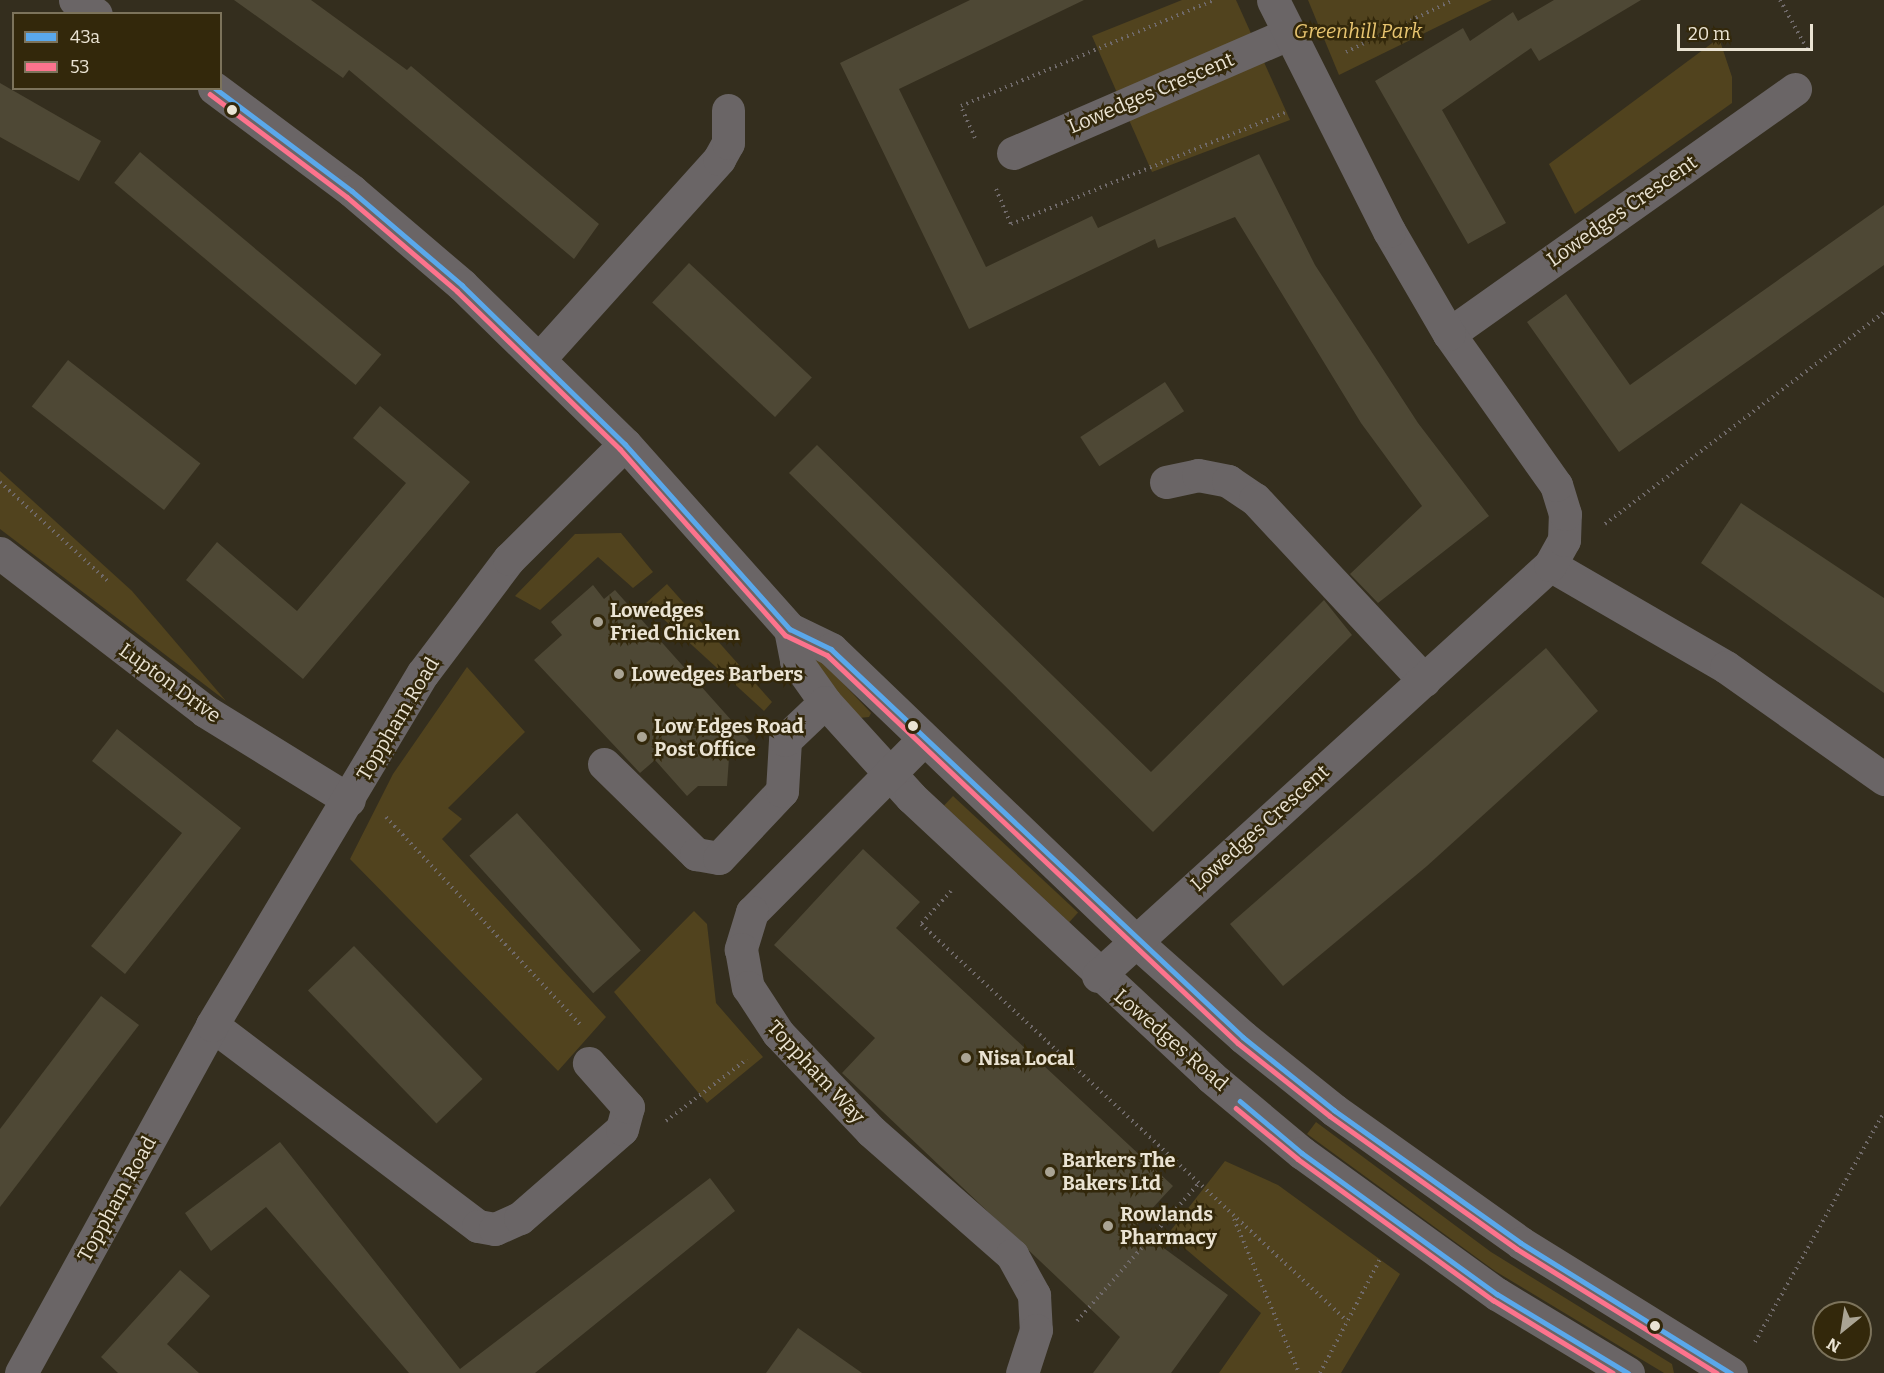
<!DOCTYPE html>
<html>
<head>
<meta charset="utf-8">
<style>
  body { margin:0 }
  #map { position:relative; width:1884px; height:1373px; overflow:hidden; background:#342e1e; font-family:Bitter,serif }
  div>[style] { position:absolute }
  .green>* { inset:0; background:#51431e; transform-origin:0 0 }
  .building>* { inset:0; background:#4e4835; transform-origin:0 0 }
  .path>* { height:4px; margin-top:-2px; transform-origin:0; background:repeating-linear-gradient(90deg,#706a6a 0 1.5px,transparent 0 6px) }
  .minor>* { height:33px; margin:-16.5px; padding:0 16.5px; transform-origin:16.5px; border-radius:16.5px; background:#6a6566 }
  .bus-1>* { height:4.5px; margin:-2.25px; padding:0 2.25px; transform-origin:2.25px; border-radius:2.25px; background:#5aa8eb }
  .bus-2>* { height:4.5px; margin:-2.25px; padding:0 2.25px; transform-origin:2.25px; border-radius:2.25px; background:#fc738d }
  .dots>* { width:16px; height:16px; translate:-50% -50%; box-sizing:border-box; border:3px solid #33280b; border-radius:50% }
  span { translate:-50% -50%; white-space:nowrap; text-align:center; line-height:1.15; -webkit-text-stroke:5px #33280b; paint-order:stroke }
  .park-label { font-size:20px; color:#e8c570; font-style:italic }
  .street-label { font-size:20px; color:#eae3d3 }
  .poi-label { font-size:20px; color:#eae3d3; font-weight:700 }
  .left { translate:0 -50%; text-align:left }
  .legend { position:absolute; left:12px; top:12px; width:210px; height:78px; box-sizing:border-box; background:#33280b; border:2px solid #7c735b; margin:0; padding:8px 10px; list-style:none; font-size:18px; color:#eae3d3 }
  .legend li { display:flex; align-items:center; gap:12px; height:30px }
  .legend b { width:30px; border:2px solid #7c735b }
  .north { position:absolute; left:1812px; top:1301px; width:60px; height:60px; box-sizing:border-box; background:#33280b; border:2px solid #7c735b; border-radius:50%; rotate:210deg; font-size:16px; font-weight:700; line-height:24px; text-align:center; color:#eae3d3 }
  .north::after { content:''; display:block; margin:auto; width:21px; height:27px; background:#aaa494; clip-path:polygon(50% 0,100% 100%,50% 72%,0 100%) }
  .scale { position:absolute; left:1677px; top:24px; width:136px; height:27px; box-sizing:border-box; border:3px solid #eae3d3; border-top:0; padding-left:8px; font-size:18px; line-height:21px; white-space:nowrap; color:#eae3d3; -webkit-text-stroke:4px #33280b; paint-order:stroke }
</style>
</head>
<body>
<div id="map">
  <div class="green">
    <i style="clip-path:polygon(1182px 0,1236px 0,1290px 120px,1152px 172px,1092px 36px)"></i>
    <i style="clip-path:polygon(1308px 0,1492px 0,1339px 75px)"></i>
    <i style="clip-path:polygon(1719px 38px,1732px 77px,1732px 103px,1575px 214px,1549px 164px)"></i>
    <i style="clip-path:polygon(0 471px,132px 591px,226px 701px,0 529px)"></i>
    <i style="clip-path:polygon(621px 533px,653px 572px,633px 588px,598px 557px,540px 610px,515px 596px,575px 534px)"></i>
    <i style="clip-path:polygon(667px 584px,772px 702px,764px 711px,646px 603px)"></i>
    <i style="clip-path:polygon(808px 646px,871px 713px,869px 717px,859px 718px,802px 650px)"></i>
    <i style="clip-path:polygon(467px 667px,525px 732px,448px 808px,462px 819px,442px 839px,606px 1017px,558px 1071px,350px 859px,393px 774px)"></i>
    <i style="left:953px;top:796px;width:171px;height:13px;rotate:43deg"></i>
    <i style="clip-path:polygon(694px 911px,707px 924px,716px 1003px,763px 1057px,707px 1103px,614px 992px)"></i>
    <i style="clip-path:polygon(1316px 1122px,1491px 1252px,1672px 1364px,1674px 1373px,1664px 1373px,1495px 1271px,1307px 1134px)"></i>
    <i style="clip-path:polygon(1225px 1161px,1278px 1185px,1400px 1274px,1341px 1373px,1219px 1373px,1261px 1313px,1168px 1234px)"></i>
  </div>
  <div class="building">
    <i style="clip-path:polygon(234px 0,311px 0,407px 70px,411px 66px,599px 224px,574px 259px,349px 70px,343px 78px)"></i>
    <i style="clip-path:polygon(970px 0,1084px 0,899px 89px,986px 267px,1092px 216px,1098px 228px,1259px 154px,1315px 265px,1418px 423px,1489px 516px,1378px 603px,1350px 574px,1422px 506px,1361px 423px,1235px 217px,1158px 248px,1155px 239px,969px 329px,840px 63px)"></i>
    <i style="clip-path:polygon(1554px 0,1641px 0,1539px 61px,1531px 48px,1442px 110px,1506px 223px,1468px 244px,1375px 81px,1463px 28px,1470px 41px,1513px 12px,1518px 21px)"></i>
    <i style="clip-path:polygon(0 83px,101px 141px,79px 181px,0 137px)"></i>
    <i style="left:140px;top:152px;width:315px;height:40px;rotate:40deg"></i>
    <i style="clip-path:polygon(1884px 205px,1884px 265px,1619px 452px,1527px 322px,1566px 294px,1630px 385px)"></i>
    <i style="left:689px;top:263px;width:168px;height:54px;rotate:43deg"></i>
    <i style="left:68px;top:360px;width:168px;height:59px;rotate:38deg"></i>
    <i style="left:1165px;top:382px;width:35px;height:101px;rotate:57deg"></i>
    <i style="clip-path:polygon(380px 406px,470px 482px,303px 679px,186px 580px,217px 542px,297px 611px,406px 483px,353px 438px)"></i>
    <i style="clip-path:polygon(817px 445px,1151px 772px,1324px 600px,1352px 635px,1153px 832px,789px 473px)"></i>
    <i style="clip-path:polygon(1741px 503px,1884px 598px,1884px 693px,1701px 563px)"></i>
    <i style="clip-path:polygon(593px 585px,604px 599px,615px 590px,749px 740px,729px 758px,727px 786px,698px 786px,687px 796px,655px 760px,640px 773px,534px 660px,562px 635px,551px 622px)"></i>
    <i style="clip-path:polygon(1546px 648px,1598px 711px,1427px 866px,1283px 986px,1230px 924px)"></i>
    <i style="clip-path:polygon(117px 729px,241px 828px,125px 974px,91px 946px,182px 833px,92px 761px)"></i>
    <i style="left:517px;top:813px;width:185px;height:64px;rotate:48deg"></i>
    <i style="clip-path:polygon(863px 849px,920px 902px,896px 928px,1173px 1186px,1135px 1227px,1228px 1295px,1171px 1373px,1093px 1373px,1120px 1337px,842px 1073px,875px 1038px,774px 945px)"></i>
    <i style="left:354px;top:946px;width:185px;height:64px;rotate:46deg"></i>
    <i style="clip-path:polygon(101px 996px,139px 1025px,0 1207px,0 1129px)"></i>
    <i style="clip-path:polygon(280px 1142px,460px 1369px,710px 1178px,735px 1211px,535px 1373px,409px 1373px,266px 1207px,211px 1251px,185px 1213px)"></i>
    <i style="clip-path:polygon(180px 1270px,210px 1296px,167px 1344px,199px 1373px,118px 1373px,101px 1357px)"></i>
    <i style="clip-path:polygon(798px 1328px,862px 1373px,766px 1373px)"></i>
  </div>
  <div class="path">
    <i style="left:1780px;top:0;width:56px;rotate:61.1deg"></i>
    <i style="left:1346px;top:52px;width:119px;rotate:-25.9deg"></i>
    <i style="left:975px;top:138px;width:35px;rotate:-114deg"></i>
    <i style="left:961px;top:106px;width:274px;rotate:-22.7deg"></i>
    <i style="left:996px;top:189px;width:38px;rotate:67deg"></i>
    <i style="left:1011px;top:224px;width:296px;rotate:-22.1deg"></i>
    <i style="left:0;top:482px;width:149px;rotate:42.6deg"></i>
    <i style="left:1605px;top:524px;width:350px;rotate:-37.2deg"></i>
    <i style="left:386px;top:817px;width:284px;rotate:46.9deg"></i>
    <i style="left:951px;top:891px;width:45px;rotate:132.3deg"></i>
    <i style="left:921px;top:924px;width:582px;rotate:42.98deg"></i>
    <i style="left:666px;top:1121px;width:102px;rotate:-37.4deg"></i>
    <i style="left:1234px;top:1219px;width:167px;rotate:67.1deg"></i>
    <i style="left:1077px;top:1321px;width:183px;rotate:-48.5deg"></i>
    <i style="left:1755px;top:1342px;width:264px;rotate:-60.7deg"></i>
    <i style="left:1320px;top:1373px;width:129px;rotate:-62.2deg"></i>
  </div>
  <div class="minor">
    <i style="left:75px;top:0;width:25px;rotate:34deg"></i>
    <i style="left:214px;top:88px;width:172px;rotate:36.7deg"></i>
    <i style="left:352px;top:191px;width:145px;rotate:40.5deg"></i>
    <i style="left:462px;top:285px;width:228px;rotate:44.3deg"></i>
    <i style="left:625px;top:444px;width:248px;rotate:48.3deg"></i>
    <i style="left:790px;top:629px;width:46px;rotate:26deg"></i>
    <i style="left:831px;top:649px;width:422px;rotate:43.8deg"></i>
    <i style="left:1135px;top:941px;width:144px;rotate:41.6deg"></i>
    <i style="left:1243px;top:1037px;width:117px;rotate:38.7deg"></i>
    <i style="left:1334px;top:1110px;width:229px;rotate:35.4deg"></i>
    <i style="left:1521px;top:1243px;width:247px;rotate:31.8deg"></i>
    <i style="left:1013px;top:153px;width:302px;rotate:-23.4deg"></i>
    <i style="left:1449px;top:334px;width:424px;rotate:-35.3deg"></i>
    <i style="left:540px;top:358px;width:268px;rotate:-48deg"></i>
    <i style="left:719px;top:159px;width:18px;rotate:-61deg"></i>
    <i style="left:728px;top:143px;width:33px;rotate:-90deg"></i>
    <i style="left:1166px;top:482px;width:33px;rotate:-12deg"></i>
    <i style="left:1198px;top:475px;width:31px;rotate:11deg"></i>
    <i style="left:1228px;top:481px;width:32px;rotate:34deg"></i>
    <i style="left:1255px;top:499px;width:248px;rotate:47deg"></i>
    <i style="left:0;top:553px;width:259px;rotate:37.6deg"></i>
    <i style="left:205px;top:711px;width:169px;rotate:31.7deg"></i>
    <i style="left:1550px;top:565px;width:203px;rotate:30.1deg"></i>
    <i style="left:1726px;top:667px;width:194px;rotate:35.3deg"></i>
    <i style="left:790px;top:629px;width:33px;rotate:79deg"></i>
    <i style="left:796px;top:661px;width:50px;rotate:54.7deg"></i>
    <i style="left:825px;top:702px;width:128px;rotate:47.8deg"></i>
    <i style="left:911px;top:797px;width:410px;rotate:43deg"></i>
    <i style="left:1211px;top:1077px;width:119px;rotate:39.9deg"></i>
    <i style="left:1302px;top:1153px;width:241px;rotate:35.9deg"></i>
    <i style="left:1497px;top:1294px;width:153px;rotate:31.1deg"></i>
    <i style="left:924px;top:739px;width:244px;rotate:134.8deg"></i>
    <i style="left:752px;top:912px;width:39px;rotate:107deg"></i>
    <i style="left:741px;top:949px;width:39px;rotate:80deg"></i>
    <i style="left:748px;top:987px;width:55px;rotate:56.9deg"></i>
    <i style="left:778px;top:1033px;width:135px;rotate:46.5deg"></i>
    <i style="left:871px;top:1131px;width:188px;rotate:41.3deg"></i>
    <i style="left:1012px;top:1255px;width:46px;rotate:61.2deg"></i>
    <i style="left:1034px;top:1295px;width:35px;rotate:87deg"></i>
    <i style="left:1036px;top:1330px;width:45px;rotate:108deg"></i>
    <i style="left:604px;top:764px;width:129px;rotate:44.4deg"></i>
    <i style="left:696px;top:854px;width:23px;rotate:10deg"></i>
    <i style="left:719px;top:858px;width:92px;rotate:-46.8deg"></i>
    <i style="left:782px;top:791px;width:51px;rotate:-86.6deg"></i>
    <i style="left:785px;top:740px;width:55px;rotate:-43.5deg"></i>
    <i style="left:1098px;top:976px;width:611px;rotate:-42.28deg"></i>
    <i style="left:1550px;top:565px;width:29px;rotate:-61deg"></i>
    <i style="left:1564px;top:540px;width:26px;rotate:-88deg"></i>
    <i style="left:1565px;top:514px;width:30px;rotate:-107deg"></i>
    <i style="left:1556px;top:485px;width:185px;rotate:-125.3deg"></i>
    <i style="left:1449px;top:334px;width:119px;rotate:-120.2deg"></i>
    <i style="left:1389px;top:231px;width:258px;rotate:-116.7deg"></i>
    <i style="left:212px;top:1025px;width:333px;rotate:37.1deg"></i>
    <i style="left:478px;top:1226px;width:17px;rotate:10deg"></i>
    <i style="left:495px;top:1229px;width:27px;rotate:-24deg"></i>
    <i style="left:520px;top:1218px;width:135px;rotate:-41.1deg"></i>
    <i style="left:622px;top:1129px;width:23px;rotate:-75deg"></i>
    <i style="left:628px;top:1107px;width:59px;rotate:-131.6deg"></i>
    <i style="left:21px;top:1373px;width:397px;rotate:-61.2deg"></i>
    <i style="left:212px;top:1025px;width:410px;rotate:-59.1deg"></i>
    <i style="left:423px;top:673px;width:143px;rotate:-53deg"></i>
    <i style="left:509px;top:559px;width:163px;rotate:-44.8deg"></i>
  </div>
  <div class="bus-1">
    <i style="left:215px;top:88px;width:171px;rotate:36.9deg"></i>
    <i style="left:352px;top:191px;width:145px;rotate:40.5deg"></i>
    <i style="left:462px;top:285px;width:228px;rotate:44.3deg"></i>
    <i style="left:625px;top:444px;width:248px;rotate:48.3deg"></i>
    <i style="left:790px;top:629px;width:46px;rotate:26deg"></i>
    <i style="left:831px;top:649px;width:566px;rotate:43.28deg"></i>
    <i style="left:1243px;top:1037px;width:117px;rotate:38.7deg"></i>
    <i style="left:1334px;top:1110px;width:229px;rotate:35.4deg"></i>
    <i style="left:1521px;top:1243px;width:247px;rotate:31.8deg"></i>
    <i style="left:1240px;top:1101px;width:81px;rotate:40deg"></i>
    <i style="left:1302px;top:1153px;width:241px;rotate:35.9deg"></i>
    <i style="left:1497px;top:1294px;width:153px;rotate:31.1deg"></i>
  </div>
  <div class="bus-2">
    <i style="left:210px;top:94px;width:171px;rotate:36.9deg"></i>
    <i style="left:347px;top:197px;width:145px;rotate:40.5deg"></i>
    <i style="left:457px;top:291px;width:227px;rotate:44.1deg"></i>
    <i style="left:620px;top:449px;width:249px;rotate:48.4deg"></i>
    <i style="left:785px;top:635px;width:47px;rotate:25.5deg"></i>
    <i style="left:827px;top:655px;width:565px;rotate:43.35deg"></i>
    <i style="left:1238px;top:1043px;width:117px;rotate:38.4deg"></i>
    <i style="left:1330px;top:1116px;width:229px;rotate:35.4deg"></i>
    <i style="left:1517px;top:1249px;width:235px;rotate:31.8deg"></i>
    <i style="left:1236px;top:1108px;width:80px;rotate:39.4deg"></i>
    <i style="left:1298px;top:1159px;width:241px;rotate:35.9deg"></i>
    <i style="left:1493px;top:1300px;width:140px;rotate:31.3deg"></i>
  </div>
  <div class="dots">
    <i style="left:232px;top:110px;background:#eae3d3"></i>
    <i style="left:598px;top:622px;background:#aaa494"></i>
    <i style="left:619px;top:674px;background:#aaa494"></i>
    <i style="left:913px;top:726px;background:#eae3d3"></i>
    <i style="left:642px;top:737px;background:#aaa494"></i>
    <i style="left:966px;top:1058px;background:#aaa494"></i>
    <i style="left:1050px;top:1172px;background:#aaa494"></i>
    <i style="left:1108px;top:1226px;background:#aaa494"></i>
    <i style="left:1655px;top:1326px;background:#eae3d3"></i>
  </div>
  <div class="park-label">
    <span style="left:1358px;top:31px">Greenhill Park</span>
  </div>
  <div class="street-label">
    <span style="left:1151px;top:93px;rotate:-23deg">Lowedges Crescent</span>
    <span style="left:1622px;top:211px;rotate:-35deg">Lowedges Crescent</span>
    <span style="left:170px;top:683px;rotate:36deg">Lupton Drive</span>
    <span style="left:398px;top:719px;rotate:-59deg">Toppham Road</span>
    <span style="left:1260px;top:828px;rotate:-42deg">Lowedges Crescent</span>
    <span style="left:1171px;top:1040px;rotate:41deg">Lowedges Road</span>
    <span style="left:816px;top:1072px;rotate:47deg">Toppham Way</span>
    <span style="left:117px;top:1199px;rotate:-61deg">Toppham Road</span>
  </div>
  <div class="poi-label">
    <span class="left" style="left:610px;top:622px">Lowedges<br>Fried Chicken</span>
    <span class="left" style="left:631px;top:674px">Lowedges Barbers</span>
    <span class="left" style="left:654px;top:738px">Low Edges Road<br>Post Office</span>
    <span class="left" style="left:978px;top:1058px">Nisa Local</span>
    <span class="left" style="left:1062px;top:1172px">Barkers The<br>Bakers Ltd</span>
    <span class="left" style="left:1120px;top:1226px">Rowlands<br>Pharmacy</span>
  </div>
  <ul class="legend">
  <li><b style="height:8px;background:#5aa8eb"></b>43a</li>
  <li><b style="height:8px;background:#fc738d"></b>53</li>
  </ul>
  <div class="north">N</div>
  <div class="scale">20 m</div>
</div>
</body>
</html>
